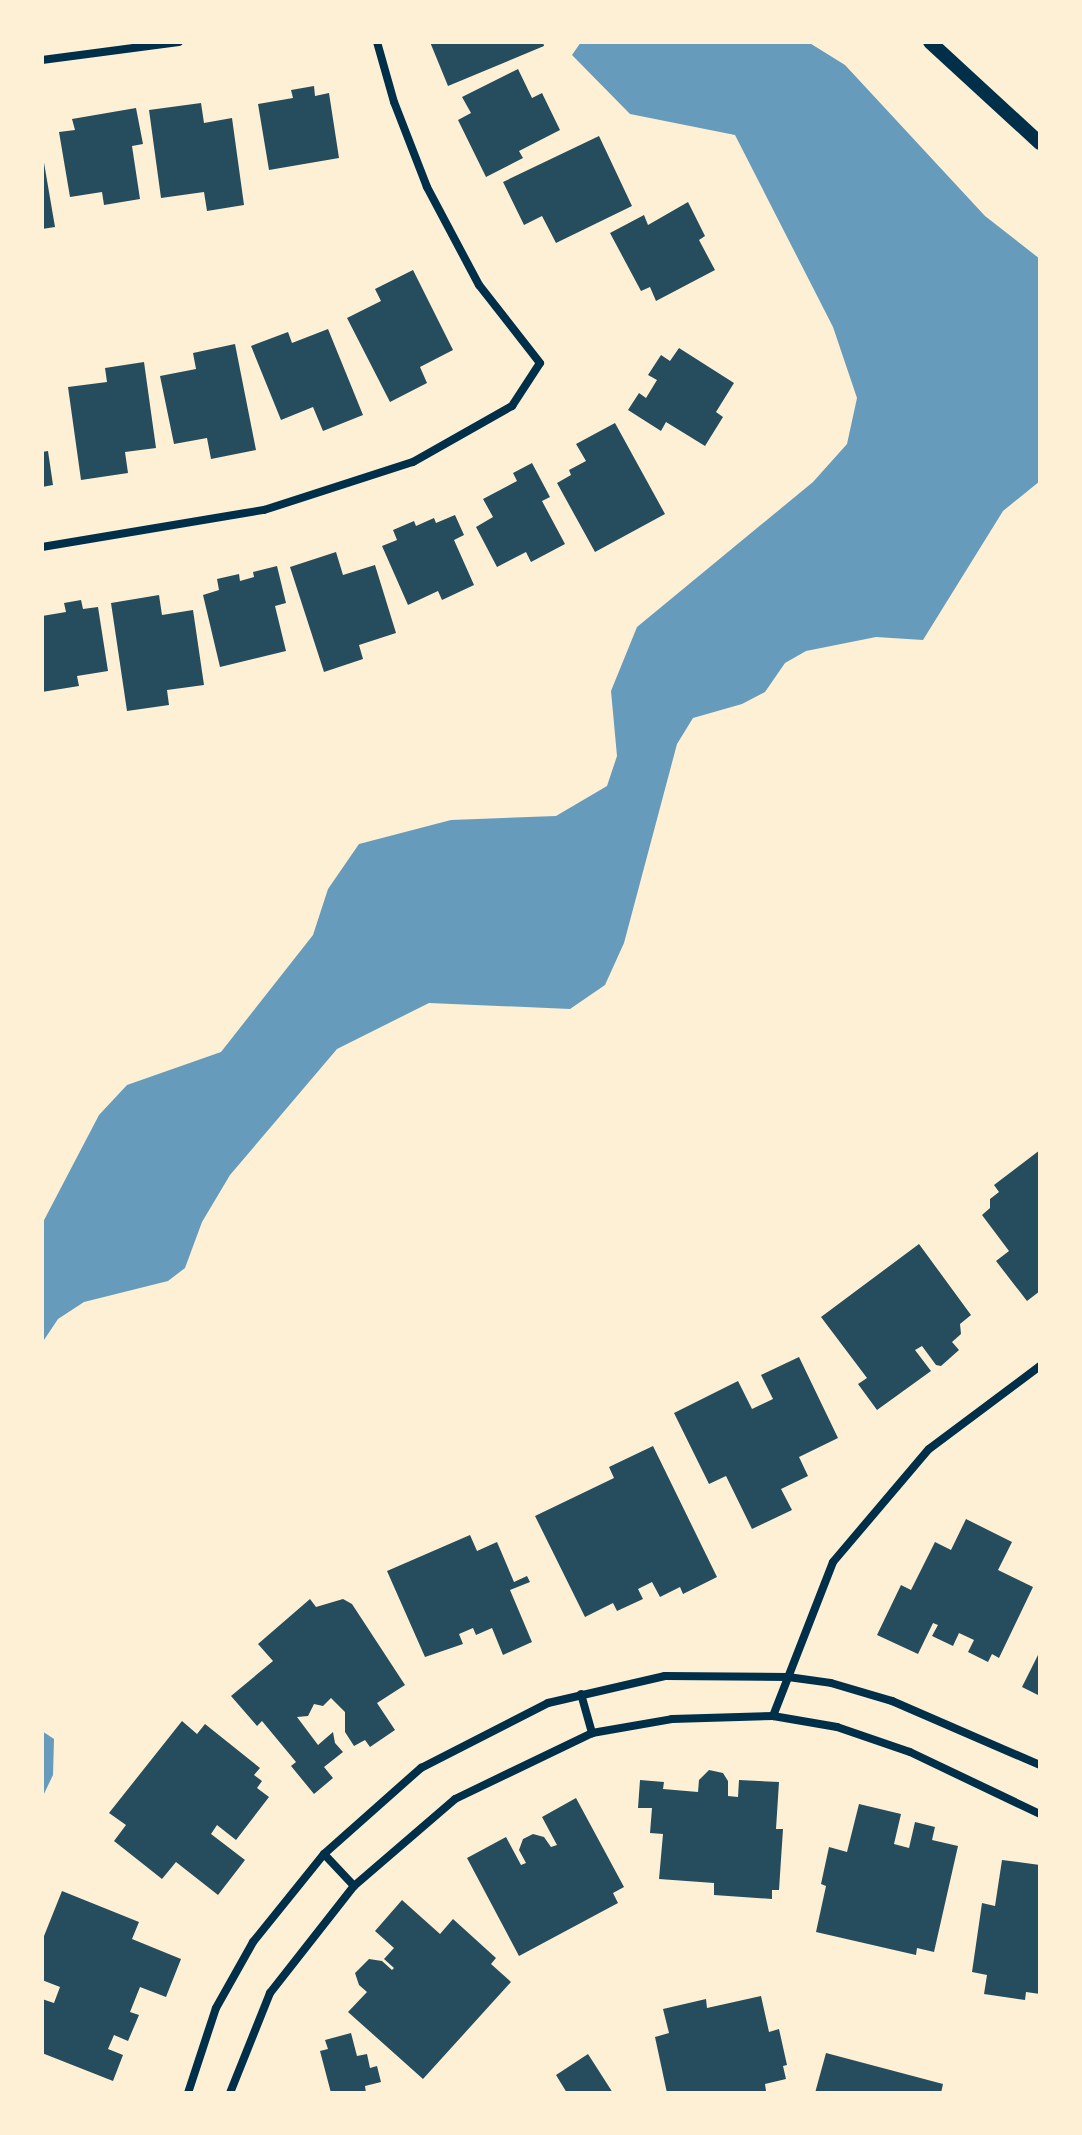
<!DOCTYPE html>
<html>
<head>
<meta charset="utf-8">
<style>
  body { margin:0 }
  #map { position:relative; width:1082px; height:2135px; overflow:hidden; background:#fdf0d5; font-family:"Nunito Sans",sans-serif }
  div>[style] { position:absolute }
  .water>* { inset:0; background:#669bbc }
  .building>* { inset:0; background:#264d5e }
  .minor>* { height:8px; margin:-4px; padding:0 4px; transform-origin:4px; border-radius:4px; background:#003049 }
  .tertiary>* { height:14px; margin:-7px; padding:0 7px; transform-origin:7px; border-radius:7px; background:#003049 }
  span { translate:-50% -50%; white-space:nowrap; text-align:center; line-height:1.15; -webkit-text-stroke:8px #fdf0d5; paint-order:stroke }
  .frame { position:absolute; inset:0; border:44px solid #fdf0d5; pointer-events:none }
</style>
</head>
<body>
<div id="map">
  <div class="water">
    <i style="clip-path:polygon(581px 42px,808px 42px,845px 65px,985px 216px,1040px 259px,1040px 481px,1003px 511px,923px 640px,876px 637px,806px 651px,785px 663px,765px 692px,742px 704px,693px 718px,677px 744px,624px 943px,605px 985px,570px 1009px,429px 1003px,337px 1049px,230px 1175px,202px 1222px,185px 1268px,168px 1281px,84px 1302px,58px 1319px,42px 1343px,42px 1224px,99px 1115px,127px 1085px,221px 1052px,313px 935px,328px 889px,359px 844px,451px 820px,556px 816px,607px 786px,617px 756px,611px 691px,637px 627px,813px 482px,847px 444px,857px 398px,833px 327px,735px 135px,630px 114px,572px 55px)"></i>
    <i style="clip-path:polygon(42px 1731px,54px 1739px,53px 1775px,42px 1798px)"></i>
  </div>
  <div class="building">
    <i style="clip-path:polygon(430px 42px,543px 42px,544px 46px,448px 86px)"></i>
    <i style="clip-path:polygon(518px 69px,532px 98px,542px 93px,560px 130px,519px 151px,523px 158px,486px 177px,458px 120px,471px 113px,462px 97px)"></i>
    <i style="clip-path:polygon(314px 86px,315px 96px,329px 93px,339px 158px,269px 170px,258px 104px,293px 98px,291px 90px)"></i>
    <i style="clip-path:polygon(201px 103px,204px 123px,232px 118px,244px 205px,207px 211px,204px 192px,161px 198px,149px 110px)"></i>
    <i style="clip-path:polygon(136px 108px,143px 144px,132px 146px,140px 199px,104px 205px,102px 192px,70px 197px,59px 132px,75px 130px,72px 119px)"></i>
    <i style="clip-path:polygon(599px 136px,632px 206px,556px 243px,542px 216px,524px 225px,503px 182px)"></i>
    <i style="clip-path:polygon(42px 151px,55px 227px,42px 229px)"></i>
    <i style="clip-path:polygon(688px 202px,705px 236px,699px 240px,715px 270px,656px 301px,650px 287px,641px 291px,610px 233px,644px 215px,648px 225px)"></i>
    <i style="clip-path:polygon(413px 270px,453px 350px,420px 367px,427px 383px,390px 402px,347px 318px,381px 301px,375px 289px)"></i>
    <i style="clip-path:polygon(328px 329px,363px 415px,323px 431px,313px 407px,281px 420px,251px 346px,288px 332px,292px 343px)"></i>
    <i style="clip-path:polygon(235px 344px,256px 450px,211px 459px,207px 438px,174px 444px,160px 376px,196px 369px,193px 353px)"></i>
    <i style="clip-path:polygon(679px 348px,734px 383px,716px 412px,723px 417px,705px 446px,666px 422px,661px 431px,628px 410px,639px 393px,646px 398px,657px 380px,648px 375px,661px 355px,670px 361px)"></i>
    <i style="clip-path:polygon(144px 362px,156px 448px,125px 452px,128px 473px,81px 480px,68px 387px,107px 382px,105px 368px)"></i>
    <i style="clip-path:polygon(615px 423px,665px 514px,595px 552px,557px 483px,571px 475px,569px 470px,586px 461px,576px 444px)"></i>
    <i style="clip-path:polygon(48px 451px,53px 485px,42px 487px,42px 452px)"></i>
    <i style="clip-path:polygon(532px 463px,550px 497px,542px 501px,565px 544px,531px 562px,526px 552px,497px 567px,476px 527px,493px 517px,483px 499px,517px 481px,513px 473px)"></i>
    <i style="clip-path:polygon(455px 515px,464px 535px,454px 540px,474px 585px,442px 600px,438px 591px,408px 605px,382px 546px,397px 540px,393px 530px,414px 521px,416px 526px,434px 518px,436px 523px)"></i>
    <i style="clip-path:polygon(336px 552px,343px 575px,375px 565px,396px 633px,359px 645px,363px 659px,324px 672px,290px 567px)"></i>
    <i style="clip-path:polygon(277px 566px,286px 603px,275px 606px,286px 651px,220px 667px,203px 595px,219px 590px,217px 579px,239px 574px,240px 581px,254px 577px,253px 572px)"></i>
    <i style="clip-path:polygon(159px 595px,162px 615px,193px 610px,204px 685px,167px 690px,169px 705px,127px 711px,111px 603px)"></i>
    <i style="clip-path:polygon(81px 600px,83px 609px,98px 607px,108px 671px,77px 676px,79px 686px,42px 692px,42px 616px,66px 612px,64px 603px)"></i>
    <i style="clip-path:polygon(1040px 1150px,1040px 1291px,1027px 1301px,996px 1261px,1009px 1251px,982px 1215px,990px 1208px,990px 1199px,999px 1192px,994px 1185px)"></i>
    <i style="clip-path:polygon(919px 1244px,971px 1315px,960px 1324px,961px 1334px,952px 1342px,959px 1350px,941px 1366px,936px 1365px,922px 1346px,915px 1350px,931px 1371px,877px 1410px,858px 1384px,867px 1378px,821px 1317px)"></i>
    <i style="clip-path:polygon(799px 1357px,838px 1438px,799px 1457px,808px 1476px,781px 1489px,792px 1510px,752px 1529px,726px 1476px,709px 1484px,674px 1413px,738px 1381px,752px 1409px,773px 1399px,761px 1375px)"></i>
    <i style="clip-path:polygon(653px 1446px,717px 1577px,683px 1594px,680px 1587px,660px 1597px,652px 1582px,638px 1589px,643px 1599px,617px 1611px,613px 1603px,585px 1617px,535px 1516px,614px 1478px,609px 1467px)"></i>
    <i style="clip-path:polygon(966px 1519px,1012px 1542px,998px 1570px,1033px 1587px,999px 1658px,992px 1654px,988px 1662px,968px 1652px,974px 1640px,959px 1633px,953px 1646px,932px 1636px,938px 1625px,933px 1623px,918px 1654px,877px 1635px,901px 1585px,911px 1590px,935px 1542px,951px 1550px)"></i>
    <i style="clip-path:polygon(470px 1535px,477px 1551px,497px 1542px,514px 1582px,527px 1576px,530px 1582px,510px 1590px,532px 1642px,503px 1655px,492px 1628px,476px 1635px,473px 1628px,459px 1634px,463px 1644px,425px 1657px,387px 1571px)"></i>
    <i style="clip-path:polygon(310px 1599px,316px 1607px,343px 1599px,352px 1604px,405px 1685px,377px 1703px,395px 1730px,370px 1747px,365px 1740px,354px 1746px,345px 1732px,345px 1712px,331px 1698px,323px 1706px,314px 1704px,308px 1716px,297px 1717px,318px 1745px,333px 1732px,335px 1743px,343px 1752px,324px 1767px,333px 1778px,314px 1794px,291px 1766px,296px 1762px,262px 1721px,257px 1726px,231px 1696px,273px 1661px,258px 1644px)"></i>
    <i style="clip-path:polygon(1040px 1651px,1040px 1696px,1022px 1687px)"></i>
    <i style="clip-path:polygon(182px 1721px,197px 1734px,205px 1724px,260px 1768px,254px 1775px,262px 1781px,257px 1788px,269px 1797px,236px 1840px,217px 1825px,211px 1834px,245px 1860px,218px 1895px,176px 1862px,162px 1879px,114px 1841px,126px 1825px,109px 1813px)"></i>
    <i style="clip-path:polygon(709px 1770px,723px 1773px,728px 1781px,728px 1796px,738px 1797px,739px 1780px,779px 1782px,776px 1829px,783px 1829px,779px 1890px,772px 1890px,772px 1899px,714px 1895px,714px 1883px,659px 1879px,663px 1834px,650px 1833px,652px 1808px,638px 1808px,640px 1780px,664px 1782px,663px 1789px,698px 1792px,699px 1780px)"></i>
    <i style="clip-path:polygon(576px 1798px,624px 1887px,613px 1893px,618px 1903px,519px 1956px,467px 1858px,506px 1837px,521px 1865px,526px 1863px,519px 1850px,523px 1839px,533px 1834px,544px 1837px,551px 1847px,557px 1845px,542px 1817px)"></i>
    <i style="clip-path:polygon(859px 1804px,901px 1814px,894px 1844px,909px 1848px,915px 1822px,935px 1827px,932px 1840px,958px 1846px,934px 1952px,917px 1948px,916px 1955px,816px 1932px,826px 1886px,821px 1884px,829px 1847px,847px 1852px)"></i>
    <i style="clip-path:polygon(1002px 1860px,1040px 1865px,1040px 1994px,1026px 1992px,1025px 2000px,984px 1994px,987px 1975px,972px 1972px,982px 1903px,995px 1906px)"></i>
    <i style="clip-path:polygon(62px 1891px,139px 1922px,132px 1939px,181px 1959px,166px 1997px,140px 1987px,130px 2012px,139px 2015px,128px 2041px,114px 2035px,108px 2049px,123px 2055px,113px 2081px,42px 2053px,42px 1999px,54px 2003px,60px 1987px,42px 1980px,42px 1941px)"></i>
    <i style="clip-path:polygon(402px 1900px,440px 1934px,453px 1919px,496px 1958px,491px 1964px,511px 1982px,423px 2079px,348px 2012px,367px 1992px,359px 1985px,355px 1973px,369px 1959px,382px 1961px,392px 1970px,394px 1968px,384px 1959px,394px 1948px,375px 1931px)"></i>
    <i style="clip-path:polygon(761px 1996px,769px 2032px,779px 2029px,787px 2065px,783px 2066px,786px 2079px,765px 2084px,766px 2091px,756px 2093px,667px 2093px,655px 2037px,669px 2033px,663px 2009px,706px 1999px,707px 2008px)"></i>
    <i style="clip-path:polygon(351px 2033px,357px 2056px,367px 2054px,370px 2068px,377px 2066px,381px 2082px,365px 2086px,366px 2093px,331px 2093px,320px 2051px,328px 2049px,325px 2040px)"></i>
    <i style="clip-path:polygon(826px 2053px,943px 2084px,941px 2093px,815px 2093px)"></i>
    <i style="clip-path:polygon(588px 2054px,613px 2093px,567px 2093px,556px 2075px)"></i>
  </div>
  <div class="minor">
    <i style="left:42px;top:60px;width:138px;rotate:-7.5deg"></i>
    <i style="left:42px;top:547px;width:225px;rotate:-9.5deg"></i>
    <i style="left:264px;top:510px;width:157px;rotate:-17.9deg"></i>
    <i style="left:413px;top:462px;width:114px;rotate:-29.5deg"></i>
    <i style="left:512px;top:406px;width:51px;rotate:-56.9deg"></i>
    <i style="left:540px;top:363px;width:99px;rotate:-128deg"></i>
    <i style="left:479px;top:285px;width:111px;rotate:-118deg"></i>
    <i style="left:427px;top:187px;width:91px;rotate:-111.2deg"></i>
    <i style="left:394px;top:102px;width:62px;rotate:-105.8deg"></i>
    <i style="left:581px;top:1694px;width:41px;rotate:74.2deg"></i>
    <i style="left:773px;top:1716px;width:165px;rotate:-68.7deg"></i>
    <i style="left:833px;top:1562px;width:148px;rotate:-49.7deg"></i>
    <i style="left:929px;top:1449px;width:139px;rotate:-36.8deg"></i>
    <i style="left:324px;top:1854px;width:44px;rotate:46.8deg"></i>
    <i style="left:188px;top:2093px;width:89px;rotate:-71.8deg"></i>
    <i style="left:216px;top:2008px;width:76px;rotate:-60.7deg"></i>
    <i style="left:253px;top:1942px;width:113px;rotate:-51.1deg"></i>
    <i style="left:324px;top:1854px;width:130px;rotate:-41.6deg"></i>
    <i style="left:421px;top:1768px;width:143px;rotate:-27.1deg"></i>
    <i style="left:548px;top:1703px;width:120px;rotate:-13deg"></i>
    <i style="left:665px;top:1676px;width:123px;rotate:0.5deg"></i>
    <i style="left:788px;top:1677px;width:43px;rotate:7.9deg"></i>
    <i style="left:831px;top:1683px;width:64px;rotate:16.4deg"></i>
    <i style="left:892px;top:1701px;width:161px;rotate:23.4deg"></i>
    <i style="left:230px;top:2093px;width:108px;rotate:-68.2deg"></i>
    <i style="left:270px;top:1993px;width:136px;rotate:-51.9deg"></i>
    <i style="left:354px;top:1886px;width:133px;rotate:-40.7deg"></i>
    <i style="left:455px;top:1799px;width:152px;rotate:-25.7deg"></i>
    <i style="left:592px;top:1733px;width:81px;rotate:-9.9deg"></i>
    <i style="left:672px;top:1719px;width:101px;rotate:-1.7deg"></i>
    <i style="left:773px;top:1716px;width:65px;rotate:9.8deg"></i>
    <i style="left:837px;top:1727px;width:77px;rotate:18.9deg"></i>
    <i style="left:910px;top:1752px;width:144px;rotate:25.5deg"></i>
  </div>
  <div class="tertiary">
    <i style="left:930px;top:42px;width:149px;rotate:42.6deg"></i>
  </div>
  <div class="frame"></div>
</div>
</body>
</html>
